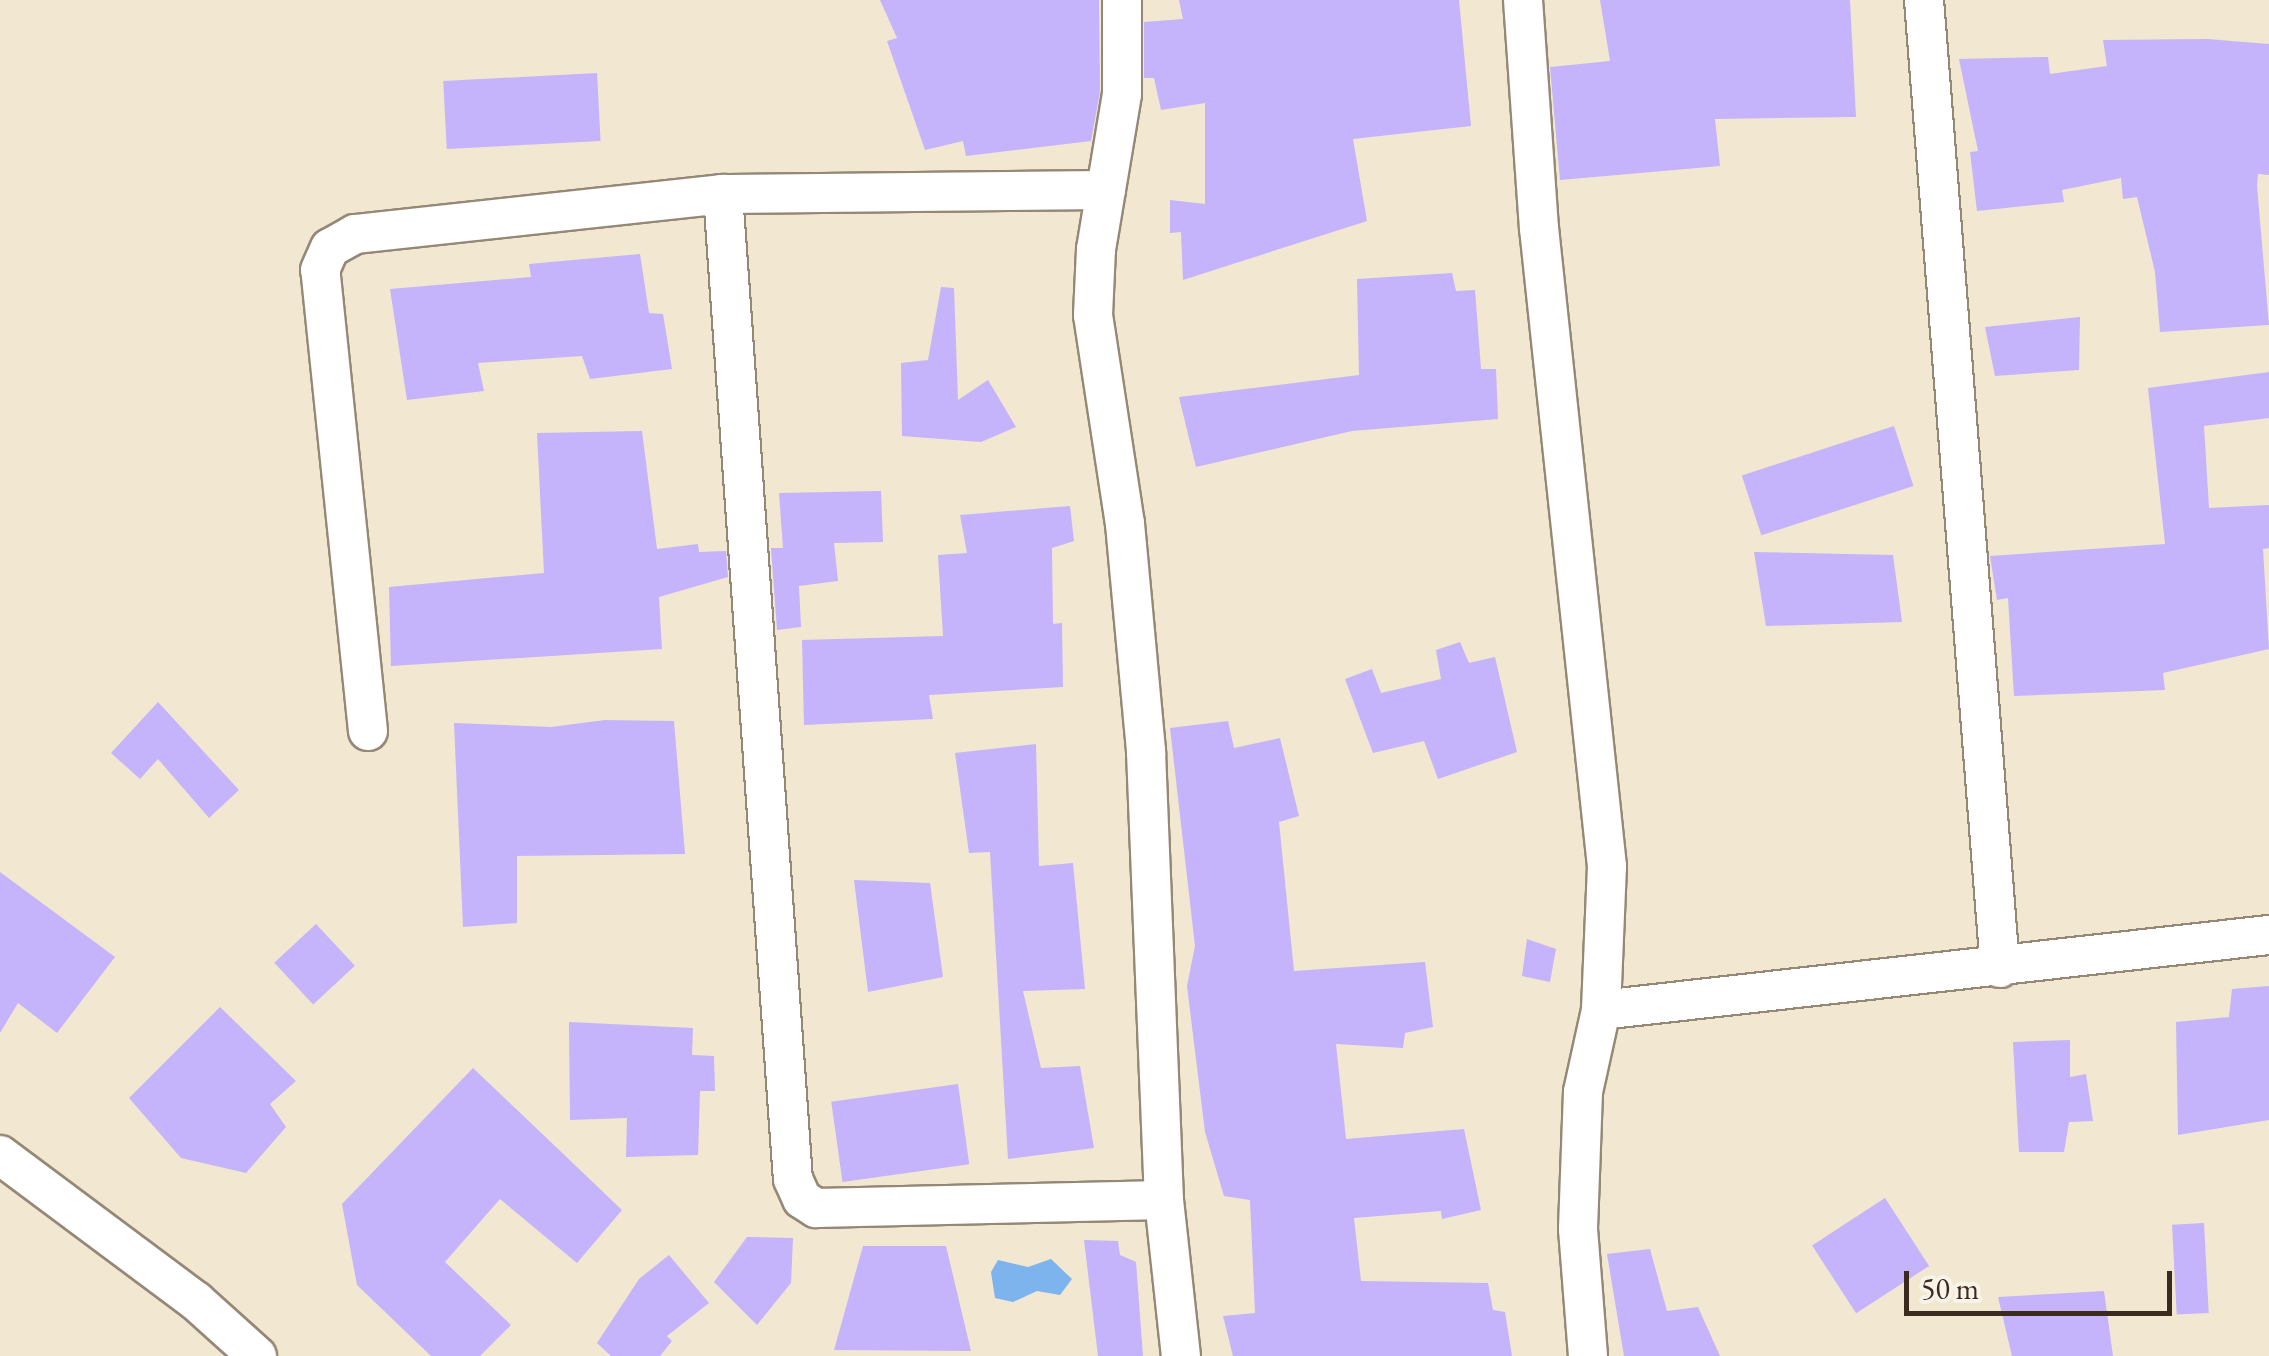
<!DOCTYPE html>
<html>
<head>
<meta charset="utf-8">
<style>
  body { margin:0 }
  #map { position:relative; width:2269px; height:1356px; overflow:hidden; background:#f2e7d0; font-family:"EB Garamond",serif }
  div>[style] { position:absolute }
  .water>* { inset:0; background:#7eb4ed }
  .building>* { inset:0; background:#c5b3fb; transform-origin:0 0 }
  .roads { filter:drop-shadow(2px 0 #968877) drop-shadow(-2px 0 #968877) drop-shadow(0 2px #968877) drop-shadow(0 -2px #968877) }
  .minor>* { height:38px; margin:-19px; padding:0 19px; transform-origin:19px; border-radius:19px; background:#fff }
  span { translate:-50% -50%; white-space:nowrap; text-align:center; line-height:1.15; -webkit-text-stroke:9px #f7f3e8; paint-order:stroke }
  .scale { position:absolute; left:1904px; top:1271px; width:268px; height:45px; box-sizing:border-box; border:5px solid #3b2a1e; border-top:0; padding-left:12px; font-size:30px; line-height:35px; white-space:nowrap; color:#3b2a1e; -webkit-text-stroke:8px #f7f3e8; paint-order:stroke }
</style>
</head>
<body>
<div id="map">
  <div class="water">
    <i style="clip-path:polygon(1051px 1259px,1072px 1279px,1060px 1295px,1037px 1291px,1013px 1302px,995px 1298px,991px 1272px,998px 1260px,1028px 1267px)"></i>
  </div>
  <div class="building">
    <i style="clip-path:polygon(880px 0,1099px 0,1100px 92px,1091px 141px,966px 156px,963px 141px,925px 150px,887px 41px,897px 38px)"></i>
    <i style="clip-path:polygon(1179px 0,1459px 0,1471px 126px,1353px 139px,1367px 221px,1183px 280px,1181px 232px,1170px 233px,1170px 200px,1205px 204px,1205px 103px,1161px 110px,1154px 78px,1144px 78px,1144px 22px,1183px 19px)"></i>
    <i style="clip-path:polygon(1600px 0,1850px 0,1856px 117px,1715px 119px,1720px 166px,1560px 180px,1550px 67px,1610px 61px)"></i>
    <i style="clip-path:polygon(2207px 39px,2269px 44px,2269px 175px,2258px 174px,2257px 186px,2269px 325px,2160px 332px,2155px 272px,2137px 197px,2123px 199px,2121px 178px,2062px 190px,2064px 202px,1977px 211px,1970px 152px,1978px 151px,1959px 59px,2048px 57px,2050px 74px,2107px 66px,2103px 40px)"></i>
    <i style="left:597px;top:73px;width:68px;height:154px;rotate:87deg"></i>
    <i style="clip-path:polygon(640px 254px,649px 313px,663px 314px,672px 369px,590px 379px,582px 356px,478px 363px,484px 391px,407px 400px,390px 289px,531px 277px,529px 264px)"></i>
    <i style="clip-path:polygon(1452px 273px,1456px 291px,1475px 290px,1481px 369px,1496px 369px,1498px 419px,1352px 431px,1196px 467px,1179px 397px,1359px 375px,1357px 279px)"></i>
    <i style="clip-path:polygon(941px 287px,954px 288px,958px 400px,988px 380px,1016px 427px,981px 442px,902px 436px,901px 363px,928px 360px)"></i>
    <i style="clip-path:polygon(2080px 317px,2079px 370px,1995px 376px,1985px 327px)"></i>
    <i style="clip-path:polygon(2269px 372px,2269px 418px,2204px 426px,2209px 508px,2269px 505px,2269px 548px,2263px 549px,2269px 649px,2163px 673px,2165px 690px,2014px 696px,2008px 598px,1997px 600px,1990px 556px,2165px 544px,2148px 388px)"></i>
    <i style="left:1894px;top:426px;width:63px;height:160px;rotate:72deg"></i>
    <i style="clip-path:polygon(642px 431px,657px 549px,698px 544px,699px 552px,726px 551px,728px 577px,659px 597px,662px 649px,391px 666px,389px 587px,544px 573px,537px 433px)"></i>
    <i style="clip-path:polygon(881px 491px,883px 542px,834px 543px,838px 581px,799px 586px,801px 627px,777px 630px,771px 548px,783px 548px,779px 493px)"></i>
    <i style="clip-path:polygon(1070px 506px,1074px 541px,1052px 548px,1053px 624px,1062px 623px,1063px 687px,929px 695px,933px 719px,804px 725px,802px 640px,943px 636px,938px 555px,967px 553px,960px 515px)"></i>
    <i style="clip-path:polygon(1754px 552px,1893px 555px,1902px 622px,1766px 626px)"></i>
    <i style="clip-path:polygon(1460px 642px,1469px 663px,1495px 657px,1517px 752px,1438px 779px,1424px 741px,1373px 753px,1345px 679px,1372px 669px,1381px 693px,1441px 679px,1436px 650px)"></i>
    <i style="clip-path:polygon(158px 702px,239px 790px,209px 818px,158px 759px,140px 779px,111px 753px)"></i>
    <i style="clip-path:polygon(605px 720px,674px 721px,685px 854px,517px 856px,517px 923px,463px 927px,454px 723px,551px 727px)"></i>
    <i style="clip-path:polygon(1228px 721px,1234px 748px,1280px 738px,1299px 816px,1279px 822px,1294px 971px,1425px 962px,1433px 1027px,1405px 1033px,1403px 1048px,1336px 1044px,1346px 1139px,1464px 1129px,1481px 1210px,1442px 1219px,1441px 1211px,1354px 1218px,1361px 1281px,1488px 1283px,1493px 1310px,1505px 1312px,1512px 1356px,1233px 1356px,1223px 1316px,1255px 1313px,1250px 1200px,1224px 1196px,1205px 1132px,1187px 986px,1195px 946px,1170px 728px)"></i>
    <i style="clip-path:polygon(1036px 744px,1039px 866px,1073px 863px,1085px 989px,1023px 991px,1041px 1068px,1080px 1066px,1094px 1148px,1008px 1159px,990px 852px,969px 853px,955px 753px)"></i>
    <i style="clip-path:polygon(0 872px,115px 957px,57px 1033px,18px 1003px,0 1033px)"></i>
    <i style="clip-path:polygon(854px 880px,930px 883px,943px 977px,868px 992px)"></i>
    <i style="left:316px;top:924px;width:57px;height:57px;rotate:47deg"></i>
    <i style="clip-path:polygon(1527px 939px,1556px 949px,1550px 982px,1522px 976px)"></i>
    <i style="clip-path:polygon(2269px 986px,2269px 1120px,2178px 1135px,2176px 1022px,2229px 1017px,2232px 989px)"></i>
    <i style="clip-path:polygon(220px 1007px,296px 1081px,270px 1104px,286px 1127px,246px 1173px,181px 1158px,129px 1098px)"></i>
    <i style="clip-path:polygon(569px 1022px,693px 1028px,692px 1055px,714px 1056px,715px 1091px,700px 1091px,698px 1155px,626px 1157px,627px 1118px,570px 1120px)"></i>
    <i style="clip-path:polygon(2070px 1040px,2070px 1077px,2086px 1074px,2093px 1121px,2069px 1122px,2064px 1152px,2019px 1152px,2013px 1042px)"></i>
    <i style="clip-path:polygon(473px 1068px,622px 1210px,577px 1263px,500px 1199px,445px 1262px,511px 1325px,480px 1356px,431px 1356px,357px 1285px,342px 1204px)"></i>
    <i style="left:958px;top:1084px;width:81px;height:128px;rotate:82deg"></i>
    <i style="left:1885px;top:1198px;width:81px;height:87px;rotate:57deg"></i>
    <i style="left:2204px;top:1223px;width:90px;height:32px;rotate:87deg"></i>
    <i style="clip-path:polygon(747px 1237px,793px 1238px,791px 1283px,757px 1325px,714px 1282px)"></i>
    <i style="clip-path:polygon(1084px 1240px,1118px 1241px,1120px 1255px,1136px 1262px,1143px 1356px,1098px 1356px)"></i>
    <i style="clip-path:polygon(863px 1246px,946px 1246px,971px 1351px,834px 1350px)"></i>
    <i style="clip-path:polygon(1650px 1249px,1667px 1311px,1698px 1307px,1720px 1356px,1624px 1356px,1607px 1254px)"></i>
    <i style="clip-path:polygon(669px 1255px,709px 1303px,667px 1336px,672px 1341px,660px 1356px,611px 1356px,597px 1343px,639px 1279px)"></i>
    <i style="clip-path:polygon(2104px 1291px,2113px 1356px,2012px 1356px,1998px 1297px)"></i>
  </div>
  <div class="roads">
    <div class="minor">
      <i style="left:1122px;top:0;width:94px;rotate:90deg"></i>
      <i style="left:1122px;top:94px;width:157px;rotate:99.5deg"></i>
      <i style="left:1096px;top:249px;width:66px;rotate:92.6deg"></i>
      <i style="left:1093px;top:315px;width:211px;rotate:81.3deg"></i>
      <i style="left:1125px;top:524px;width:229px;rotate:84.7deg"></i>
      <i style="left:1146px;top:752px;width:448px;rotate:87.7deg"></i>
      <i style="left:1164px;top:1200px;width:157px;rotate:83.8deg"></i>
      <i style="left:1523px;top:0;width:229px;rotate:86deg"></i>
      <i style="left:1539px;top:228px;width:642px;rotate:83.92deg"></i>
      <i style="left:1607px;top:866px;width:144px;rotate:92.4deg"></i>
      <i style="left:1601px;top:1010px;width:84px;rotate:102.4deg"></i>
      <i style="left:1583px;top:1092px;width:137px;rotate:92.1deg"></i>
      <i style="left:1578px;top:1229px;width:127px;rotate:85.5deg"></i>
      <i style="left:1924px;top:0;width:971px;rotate:85.51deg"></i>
      <i style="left:1106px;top:190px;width:383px;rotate:179.4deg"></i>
      <i style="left:723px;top:194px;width:987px;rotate:85.94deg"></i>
      <i style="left:793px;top:1179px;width:22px;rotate:66deg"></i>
      <i style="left:802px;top:1199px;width:17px;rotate:33deg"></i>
      <i style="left:816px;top:1208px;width:348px;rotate:-1.3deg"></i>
      <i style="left:368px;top:731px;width:463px;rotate:-95.9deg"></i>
      <i style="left:320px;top:270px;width:24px;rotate:-66deg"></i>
      <i style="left:330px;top:248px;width:29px;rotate:-29deg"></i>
      <i style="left:355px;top:234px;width:370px;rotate:-6.2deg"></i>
      <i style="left:1601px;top:1010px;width:672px;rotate:-6.41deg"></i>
      <i style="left:0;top:1155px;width:244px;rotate:36.7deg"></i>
      <i style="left:196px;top:1301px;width:82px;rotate:42deg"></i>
    </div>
  </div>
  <div class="scale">50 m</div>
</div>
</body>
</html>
